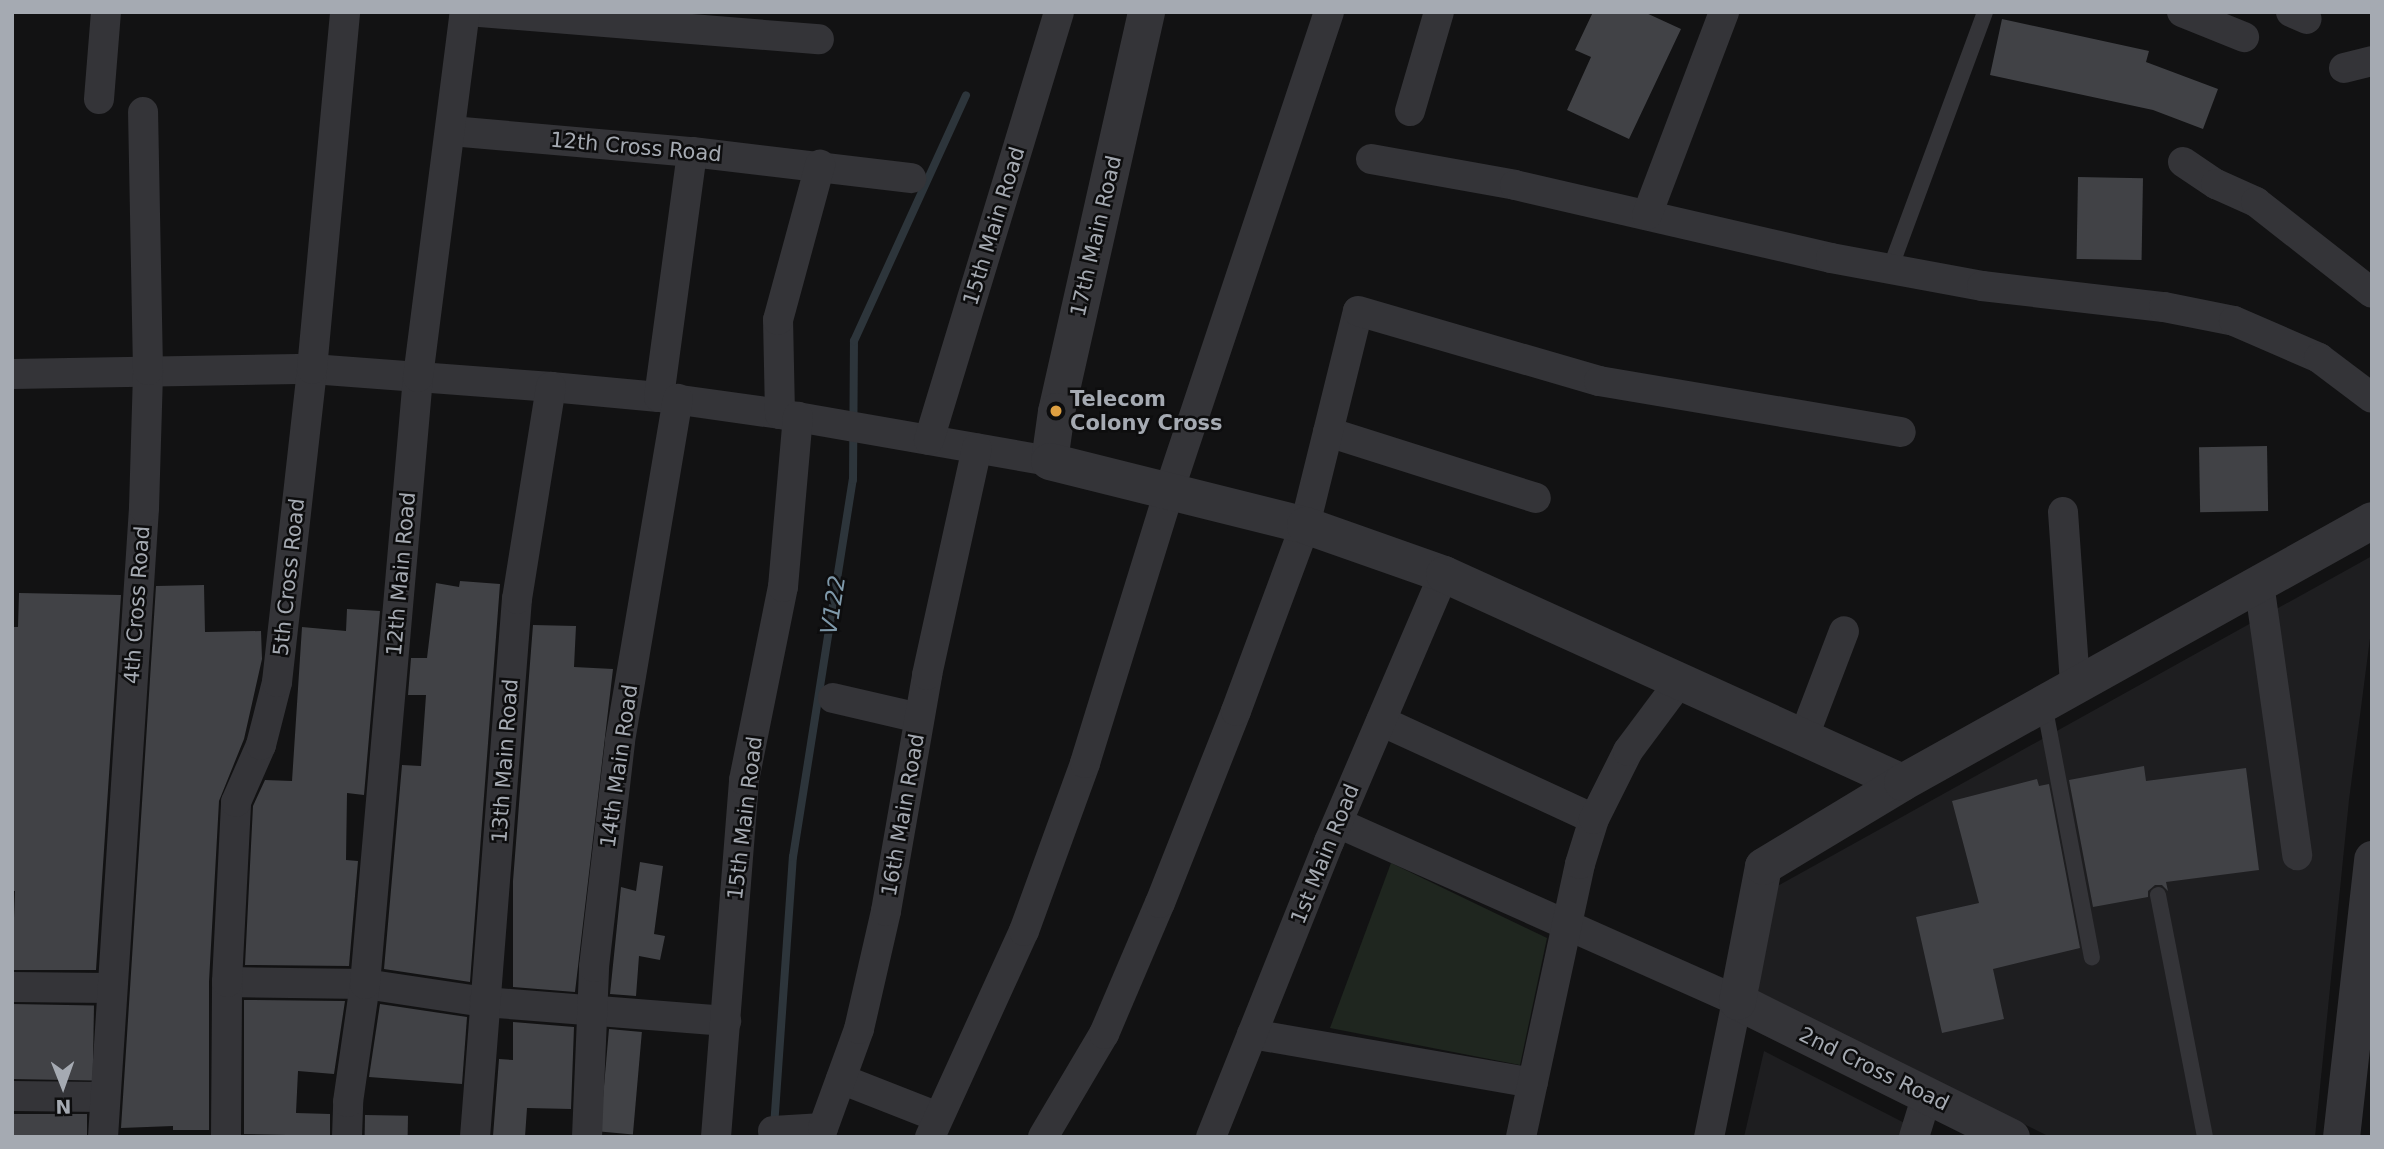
<!DOCTYPE html>
<html>
<head>
<meta charset="utf-8">
<style>
  body { margin:0 }
  #map { position:relative; width:2384px; height:1149px; overflow:hidden; background:#121213; font-family:"DejaVu Sans",sans-serif }
  div>[style] { position:absolute }
  .built>* { inset:0; background:#1e1e20 }
  .green>* { inset:0; background:#1f261f }
  .stream>* { height:8px; margin:-4px; padding:0 4px; transform-origin:4px; border-radius:4px; background:#2d353b }
  .building>* { inset:0; background:#414246; transform-origin:0 0 }
  .service>* { height:16px; margin:-8px; padding:0 8px; transform-origin:8px; border-radius:8px; background:#343438 }
  .minor>* { height:30px; margin:-15px; padding:0 15px; transform-origin:15px; border-radius:15px; background:#343438 }
  .tertiary>* { height:37px; margin:-18.5px; padding:0 18.5px; transform-origin:18.5px; border-radius:18.5px; background:#343438 }
  .dots>* { width:19px; height:19px; translate:-50% -50%; box-sizing:border-box; border:4px solid #0d0d0e; border-radius:50% }
  span { translate:-50% -50%; white-space:nowrap; text-align:center; line-height:1.15; -webkit-text-stroke:5px #0d0d0e; paint-order:stroke }
  .street-label { font-size:21px; color:#a5aab2 }
  .poi-label { font-size:21px; color:#a5aab2; font-weight:700 }
  .left { translate:0 -50%; text-align:left }
  .water-label { font-size:23px; color:#7f99aa; font-style:italic }
  .frame { position:absolute; inset:0; border:14px solid #a5aab2; pointer-events:none }
  .north { position:absolute; left:28px; top:1051px; width:70px; height:70px; -webkit-text-stroke:5px #0d0d0e; paint-order:stroke; rotate:179deg; font-size:19px; font-weight:700; line-height:28px; text-align:center; color:#a5aab2 }
  .north::after { content:''; display:block; margin:auto; width:24px; height:32px; background:#a5aab2; clip-path:polygon(50% 0,100% 100%,50% 72%,0 100%) }
</style>
</head>
<body>
<div id="map">
  <div class="built">
    <i style="clip-path:polygon(2372px 556px,2372px 623px,2349px 800px,2315px 1137px,2050px 1137px,1758px 993px,1772px 889px)"></i>
    <i style="clip-path:polygon(1764px 1051px,1932px 1137px,1744px 1137px)"></i>
  </div>
  <div class="green">
    <i style="clip-path:polygon(1391px 863px,1547px 938px,1520px 1065px,1330px 1028px)"></i>
  </div>
  <div class="stream">
    <i style="left:774px;top:1127px;width:271px;rotate:-86deg"></i>
    <i style="left:793px;top:857px;width:382px;rotate:-81deg"></i>
    <i style="left:853px;top:480px;width:139px;rotate:-89.6deg"></i>
    <i style="left:854px;top:341px;width:270px;rotate:-65.5deg"></i>
  </div>
  <div class="building">
    <i style="clip-path:polygon(1593px 12px,1644px 12px,1681px 29px,1629px 139px,1567px 110px,1591px 57px,1575px 50px)"></i>
    <i style="clip-path:polygon(2002px 19px,2149px 51px,2146px 62px,2218px 89px,2203px 129px,2153px 110px,1990px 75px)"></i>
    <i style="left:2078px;top:177px;width:65px;height:82px;rotate:1deg"></i>
    <i style="left:2267px;top:446px;width:65px;height:68px;rotate:89deg"></i>
    <i style="clip-path:polygon(460px 581px,500px 584px,470px 982px,384px 969px,402px 765px,421px 766px,426px 695px,408px 695px,411px 658px,427px 658px,436px 583px,459px 587px)"></i>
    <i style="clip-path:polygon(204px 585px,205px 632px,261px 631px,262px 659px,244px 739px,219px 801px,209px 982px,209px 1130px,173px 1130px,173px 1126px,121px 1128px,156px 586px)"></i>
    <i style="clip-path:polygon(19px 593px,121px 595px,96px 970px,12px 970px,15px 891px,12px 891px,12px 656px,13px 627px,18px 627px)"></i>
    <i style="clip-path:polygon(347px 609px,380px 611px,364px 795px,347px 793px,346px 860px,358px 861px,349px 966px,245px 965px,253px 806px,265px 780px,292px 781px,302px 627px,346px 631px)"></i>
    <i style="clip-path:polygon(533px 625px,576px 626px,574px 667px,613px 669px,575px 992px,513px 987px,513px 881px)"></i>
    <i style="clip-path:polygon(2144px 766px,2146px 781px,2246px 768px,2259px 870px,2166px 882px,2168px 891px,2162px 885px,2155px 885px,2148px 891px,2148px 897px,2093px 907px,2069px 780px)"></i>
    <i style="clip-path:polygon(2037px 779px,2039px 786px,2049px 784px,2080px 948px,1993px 969px,2004px 1019px,1942px 1033px,1916px 917px,1979px 903px,1952px 801px)"></i>
    <i style="clip-path:polygon(640px 862px,663px 866px,654px 934px,665px 936px,660px 960px,639px 956px,636px 996px,610px 994px,621px 887px,636px 891px)"></i>
    <i style="clip-path:polygon(244px 1000px,345px 1001px,334px 1074px,298px 1071px,296px 1113px,330px 1114px,330px 1136px,244px 1134px)"></i>
    <i style="left:12px;top:1004px;width:82px;height:75px;rotate:1deg"></i>
    <i style="clip-path:polygon(380px 1004px,467px 1017px,462px 1084px,369px 1077px)"></i>
    <i style="clip-path:polygon(513px 1022px,574px 1027px,571px 1109px,527px 1108px,525px 1137px,493px 1136px,499px 1059px,513px 1060px)"></i>
    <i style="left:609px;top:1029px;width:33px;height:103px;rotate:5deg"></i>
    <i style="left:12px;top:1114px;width:75px;height:23px"></i>
    <i style="left:365px;top:1115px;width:43px;height:22px;rotate:1deg"></i>
  </div>
  <div class="service">
    <i style="left:1890px;top:269px;width:274px;rotate:-69.7deg"></i>
    <i style="left:2044px;top:704px;width:258px;rotate:79.3deg"></i>
    <i style="left:2158px;top:895px;width:247px;rotate:79deg"></i>
  </div>
  <div class="minor">
    <i style="left:480px;top:12px;width:340px;rotate:4.6deg"></i>
    <i style="left:2182px;top:12px;width:67px;rotate:22deg"></i>
    <i style="left:2291px;top:12px;width:17px;rotate:24deg"></i>
    <i style="left:2344px;top:68px;width:29px;rotate:-14deg"></i>
    <i style="left:99px;top:99px;width:87px;rotate:-85.4deg"></i>
    <i style="left:1410px;top:111px;width:103px;rotate:-73.7deg"></i>
    <i style="left:451px;top:131px;width:242px;rotate:5deg"></i>
    <i style="left:692px;top:152px;width:221px;rotate:6.8deg"></i>
    <i style="left:1371px;top:159px;width:146px;rotate:10.2deg"></i>
    <i style="left:1515px;top:185px;width:324px;rotate:13deg"></i>
    <i style="left:1831px;top:258px;width:154px;rotate:10.5deg"></i>
    <i style="left:1982px;top:286px;width:183px;rotate:6.6deg"></i>
    <i style="left:2164px;top:307px;width:71px;rotate:11.3deg"></i>
    <i style="left:2234px;top:321px;width:93px;rotate:23.5deg"></i>
    <i style="left:2319px;top:358px;width:66px;rotate:37deg"></i>
    <i style="left:2183px;top:162px;width:40px;rotate:34deg"></i>
    <i style="left:2216px;top:184px;width:44px;rotate:24.2deg"></i>
    <i style="left:2256px;top:202px;width:147px;rotate:38.1deg"></i>
    <i style="left:1647px;top:215px;width:217px;rotate:-69.2deg"></i>
    <i style="left:12px;top:374px;width:300px;rotate:-1deg"></i>
    <i style="left:312px;top:369px;width:240px;rotate:4.3deg"></i>
    <i style="left:551px;top:387px;width:108px;rotate:5.3deg"></i>
    <i style="left:659px;top:397px;width:122px;rotate:8deg"></i>
    <i style="left:780px;top:414px;width:273px;rotate:9.9deg"></i>
    <i style="left:659px;top:397px;width:247px;rotate:-82.3deg"></i>
    <i style="left:780px;top:414px;width:94px;rotate:-91.2deg"></i>
    <i style="left:778px;top:320px;width:161px;rotate:-74.8deg"></i>
    <i style="left:1328px;top:432px;width:218px;rotate:17.6deg"></i>
    <i style="left:929px;top:440px;width:447px;rotate:-73.1deg"></i>
    <i style="left:2063px;top:512px;width:173px;rotate:86deg"></i>
    <i style="left:2259px;top:583px;width:275px;rotate:82deg"></i>
    <i style="left:833px;top:698px;width:88px;rotate:13.1deg"></i>
    <i style="left:1381px;top:721px;width:234px;rotate:24.7deg"></i>
    <i style="left:1804px;top:736px;width:112px;rotate:-69.1deg"></i>
    <i style="left:1338px;top:823px;width:437px;rotate:24deg"></i>
    <i style="left:1737px;top:1001px;width:139px;rotate:101.6deg"></i>
    <i style="left:227px;top:982px;width:138px;rotate:0.8deg"></i>
    <i style="left:365px;top:984px;width:120px;rotate:8.6deg"></i>
    <i style="left:484px;top:1002px;width:243px;rotate:4.5deg"></i>
    <i style="left:12px;top:987px;width:98px;rotate:0.6deg"></i>
    <i style="left:1252px;top:1034px;width:285px;rotate:9.9deg"></i>
    <i style="left:841px;top:1079px;width:104px;rotate:21.4deg"></i>
    <i style="left:12px;top:1096px;width:92px;rotate:0.6deg"></i>
    <i style="left:773px;top:1131px;width:50px;rotate:-3.4deg"></i>
    <i style="left:823px;top:1128px;width:105px;rotate:-70deg"></i>
    <i style="left:859px;top:1029px;width:121px;rotate:-77.1deg"></i>
    <i style="left:886px;top:911px;width:240px;rotate:-80.1deg"></i>
    <i style="left:927px;top:675px;width:232px;rotate:-77.6deg"></i>
    <i style="left:103px;top:1137px;width:630px;rotate:-86.27deg"></i>
    <i style="left:144px;top:508px;width:138px;rotate:-88.3deg"></i>
    <i style="left:148px;top:370px;width:258px;rotate:-91.1deg"></i>
    <i style="left:226px;top:1137px;width:155px;rotate:-89.6deg"></i>
    <i style="left:227px;top:982px;width:180px;rotate:-87.1deg"></i>
    <i style="left:236px;top:802px;width:62px;rotate:-66.3deg"></i>
    <i style="left:261px;top:745px;width:65px;rotate:-75.7deg"></i>
    <i style="left:277px;top:682px;width:315px;rotate:-83.6deg"></i>
    <i style="left:312px;top:369px;width:359px;rotate:-84.7deg"></i>
    <i style="left:347px;top:1137px;width:35px;rotate:-88deg"></i>
    <i style="left:348px;top:1102px;width:119px;rotate:-81.8deg"></i>
    <i style="left:365px;top:984px;width:609px;rotate:-85.01deg"></i>
    <i style="left:418px;top:377px;width:368px;rotate:-82.7deg"></i>
    <i style="left:475px;top:1137px;width:540px;rotate:-85.54deg"></i>
    <i style="left:517px;top:599px;width:215px;rotate:-80.9deg"></i>
    <i style="left:587px;top:1137px;width:170px;rotate:-87.6deg"></i>
    <i style="left:594px;top:967px;width:227px;rotate:-83.4deg"></i>
    <i style="left:620px;top:741px;width:347px;rotate:-80.4deg"></i>
    <i style="left:716px;top:1137px;width:358px;rotate:-85.5deg"></i>
    <i style="left:744px;top:780px;width:197px;rotate:-78.6deg"></i>
    <i style="left:783px;top:587px;width:171px;rotate:-85deg"></i>
    <i style="left:930px;top:1137px;width:226px;rotate:-65.5deg"></i>
    <i style="left:1024px;top:931px;width:179px;rotate:-70deg"></i>
    <i style="left:1085px;top:763px;width:285px;rotate:-72.8deg"></i>
    <i style="left:1169px;top:491px;width:505px;rotate:-71.53deg"></i>
    <i style="left:1043px;top:1137px;width:120px;rotate:-59.4deg"></i>
    <i style="left:1104px;top:1034px;width:142px;rotate:-66.9deg"></i>
    <i style="left:1160px;top:903px;width:206px;rotate:-68.4deg"></i>
    <i style="left:1236px;top:711px;width:198px;rotate:-69.6deg"></i>
    <i style="left:1305px;top:525px;width:220px;rotate:-76.1deg"></i>
    <i style="left:1358px;top:311px;width:251px;rotate:16.2deg"></i>
    <i style="left:1599px;top:381px;width:306px;rotate:9.6deg"></i>
    <i style="left:1211px;top:1137px;width:318px;rotate:-68.2deg"></i>
    <i style="left:1329px;top:842px;width:292px;rotate:-66.8deg"></i>
    <i style="left:1521px;top:1137px;width:279px;rotate:-77.8deg"></i>
    <i style="left:1580px;top:864px;width:47px;rotate:-72.7deg"></i>
    <i style="left:1594px;top:819px;width:76px;rotate:-63.4deg"></i>
    <i style="left:1628px;top:751px;width:89px;rotate:-53.3deg"></i>
    <i style="left:1914px;top:1137px;width:44px;rotate:-72.8deg"></i>
  </div>
  <div class="tertiary">
    <i style="left:1146px;top:12px;width:409px;rotate:102.7deg"></i>
    <i style="left:1056px;top:411px;width:50px;rotate:98deg"></i>
    <i style="left:1049px;top:461px;width:264px;rotate:14deg"></i>
    <i style="left:1305px;top:525px;width:147px;rotate:19.4deg"></i>
    <i style="left:1444px;top:574px;width:503px;rotate:24.43deg"></i>
    <i style="left:2011px;top:1137px;width:306px;rotate:-153.6deg"></i>
    <i style="left:1737px;top:1001px;width:137px;rotate:-79.1deg"></i>
    <i style="left:1763px;top:866px;width:162px;rotate:-31.1deg"></i>
    <i style="left:1902px;top:782px;width:538px;rotate:-29.14deg"></i>
    <i style="left:2341px;top:1137px;width:280px;rotate:-83.6deg"></i>
  </div>
  <div class="dots">
    <i style="left:1056px;top:411px;background:#dd9f41"></i>
  </div>
  <div class="street-label">
    <span style="left:636px;top:147px;rotate:5deg">12th Cross Road</span>
    <span style="left:994px;top:226px;rotate:-73deg">15th Main Road</span>
    <span style="left:1096px;top:236px;rotate:-77deg">17th Main Road</span>
    <span style="left:401px;top:574px;rotate:-85deg">12th Main Road</span>
    <span style="left:289px;top:577px;rotate:-84deg">5th Cross Road</span>
    <span style="left:137px;top:605px;rotate:-86deg">4th Cross Road</span>
    <span style="left:505px;top:761px;rotate:-86deg">13th Main Road</span>
    <span style="left:619px;top:766px;rotate:-82deg">14th Main Road</span>
    <span style="left:903px;top:815px;rotate:-80deg">16th Main Road</span>
    <span style="left:745px;top:818px;rotate:-83deg">15th Main Road</span>
    <span style="left:1325px;top:854px;rotate:-68deg">1st Main Road</span>
    <span style="left:1874px;top:1069px;rotate:26deg">2nd Cross Road</span>
  </div>
  <div class="poi-label">
    <span class="left" style="left:1070px;top:411px">Telecom<br>Colony Cross</span>
  </div>
  <div class="water-label">
    <span style="left:833px;top:605px;rotate:-81deg">V122</span>
  </div>
  <div class="frame"></div>
  <div class="north">N</div>
</div>
</body>
</html>
